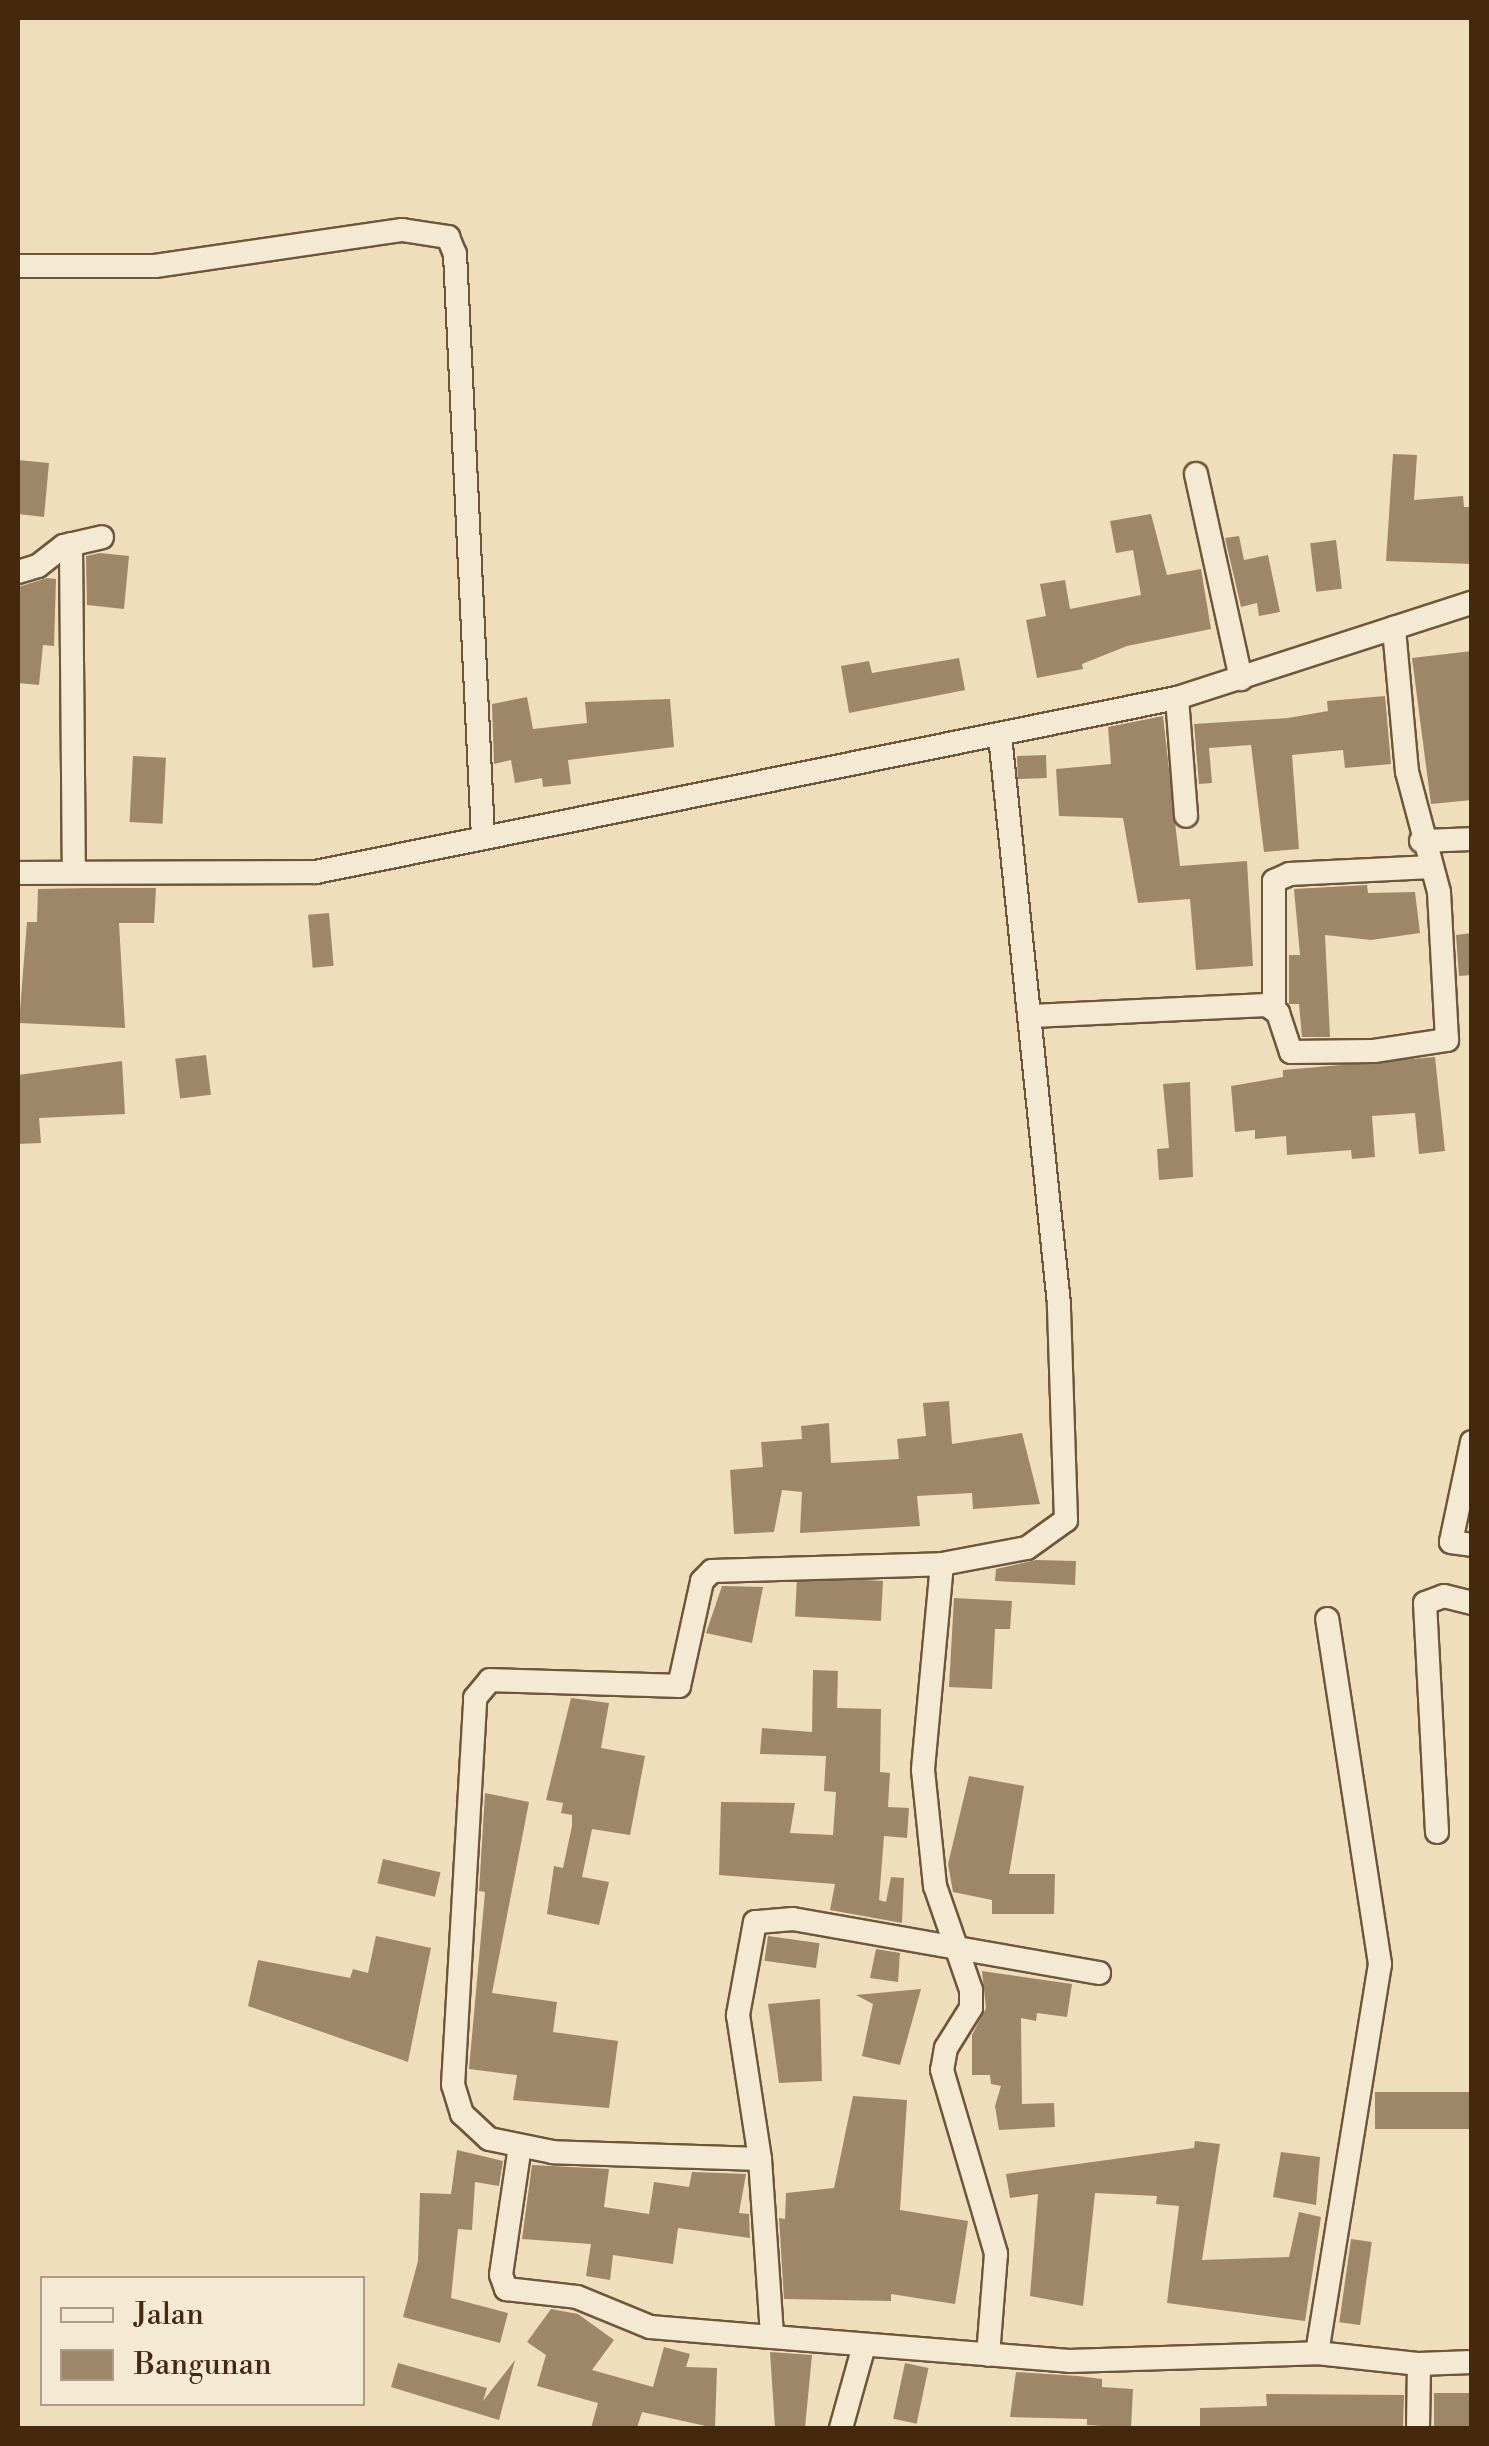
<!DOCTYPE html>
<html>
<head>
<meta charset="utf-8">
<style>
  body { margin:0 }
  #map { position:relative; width:1489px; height:2446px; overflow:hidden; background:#eedebc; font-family:"Libre Bodoni",serif }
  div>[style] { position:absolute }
  .building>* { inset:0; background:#9d8768; transform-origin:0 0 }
  .roads { filter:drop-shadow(2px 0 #6f563a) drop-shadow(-2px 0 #6f563a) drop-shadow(0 2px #6f563a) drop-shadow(0 -2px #6f563a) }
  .street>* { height:22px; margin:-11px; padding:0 11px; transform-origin:11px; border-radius:11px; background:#f4ead3 }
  span { translate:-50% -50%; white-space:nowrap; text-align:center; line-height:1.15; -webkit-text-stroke:10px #f4ead3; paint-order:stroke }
  .frame { position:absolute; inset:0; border:20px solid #45290e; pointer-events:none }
  .legend { position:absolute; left:40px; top:2276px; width:325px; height:130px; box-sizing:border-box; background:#f4ead3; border:2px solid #ae9d84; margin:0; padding:12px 18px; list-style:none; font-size:30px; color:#45290e }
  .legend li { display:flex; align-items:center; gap:20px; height:50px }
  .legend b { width:50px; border:2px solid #ae9d84 }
</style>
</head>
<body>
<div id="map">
  <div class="building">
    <i style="clip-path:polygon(1393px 454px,1417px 455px,1414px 500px,1463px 496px,1464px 507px,1472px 507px,1472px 564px,1386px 561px)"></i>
    <i style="clip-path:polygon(18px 460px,49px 463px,44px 517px,18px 514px)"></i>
    <i style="clip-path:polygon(1151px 514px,1167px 575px,1201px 569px,1211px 629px,1127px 646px,1082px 664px,1083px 669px,1037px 678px,1026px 620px,1046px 616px,1040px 584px,1065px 580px,1070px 609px,1141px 595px,1133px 550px,1116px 553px,1110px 521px)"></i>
    <i style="clip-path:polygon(1239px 536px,1244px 560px,1268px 555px,1280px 612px,1259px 616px,1257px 603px,1241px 607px,1225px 538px)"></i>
    <i style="left:1336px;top:540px;width:49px;height:26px;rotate:83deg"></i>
    <i style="clip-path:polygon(100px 553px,129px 556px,124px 609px,87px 605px,86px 556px)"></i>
    <i style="clip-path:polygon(47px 578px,56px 579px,54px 646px,43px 645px,39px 685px,18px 683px,18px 587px)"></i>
    <i style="clip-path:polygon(1472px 651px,1472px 800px,1431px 804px,1412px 658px)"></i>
    <i style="clip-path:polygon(959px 658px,965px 690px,849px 713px,841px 666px,869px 661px,872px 673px)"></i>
    <i style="clip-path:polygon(1385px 696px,1391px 764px,1345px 768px,1343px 750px,1292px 755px,1299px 849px,1264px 852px,1251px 745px,1209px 748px,1212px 783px,1199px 784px,1194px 724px,1288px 718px,1328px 711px,1327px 701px)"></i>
    <i style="clip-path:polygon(527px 697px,533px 729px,587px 723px,585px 702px,670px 699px,674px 747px,568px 760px,571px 784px,543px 787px,542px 778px,515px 783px,511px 760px,494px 764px,492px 704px)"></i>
    <i style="clip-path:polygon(1163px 716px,1180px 866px,1247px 861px,1253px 966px,1196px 970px,1190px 899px,1138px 903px,1123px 818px,1059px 816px,1056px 769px,1111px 764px,1108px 727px)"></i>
    <i style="left:1046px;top:755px;width:23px;height:29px;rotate:88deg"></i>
    <i style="left:133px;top:756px;width:33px;height:66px;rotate:3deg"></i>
    <i style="clip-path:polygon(1367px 885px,1368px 893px,1415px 892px,1420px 933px,1371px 940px,1325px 935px,1330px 1037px,1302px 1037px,1299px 1004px,1289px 1004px,1289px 955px,1300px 955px,1294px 889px)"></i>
    <i style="clip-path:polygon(88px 888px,156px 888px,154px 923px,119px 923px,125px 1028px,19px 1023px,27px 922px,37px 922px,38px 889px)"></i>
    <i style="left:329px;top:913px;width:53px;height:21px;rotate:85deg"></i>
    <i style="clip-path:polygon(1472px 933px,1472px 975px,1459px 976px,1456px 935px)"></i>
    <i style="left:206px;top:1055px;width:40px;height:31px;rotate:83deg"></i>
    <i style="clip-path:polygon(1435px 1057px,1445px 1151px,1419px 1154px,1415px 1113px,1372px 1116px,1375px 1157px,1352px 1159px,1351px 1150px,1287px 1155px,1286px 1136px,1255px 1139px,1255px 1130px,1235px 1132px,1231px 1086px,1283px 1077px,1283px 1070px)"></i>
    <i style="clip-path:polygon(122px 1061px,125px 1114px,39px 1118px,41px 1143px,18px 1144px,18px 1075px)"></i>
    <i style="clip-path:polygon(1190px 1082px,1193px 1177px,1159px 1180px,1157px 1149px,1169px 1148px,1163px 1084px)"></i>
    <i style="clip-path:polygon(949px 1401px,952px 1444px,1022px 1433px,1040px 1504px,973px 1509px,972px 1493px,917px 1496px,920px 1526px,800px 1533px,802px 1492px,782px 1490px,774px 1532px,734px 1534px,730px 1470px,763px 1467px,761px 1442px,802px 1439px,801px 1426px,829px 1423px,831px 1463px,899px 1459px,897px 1439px,926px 1436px,923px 1403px)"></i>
    <i style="clip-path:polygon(1036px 1560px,1076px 1561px,1075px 1585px,995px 1581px,996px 1569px)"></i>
    <i style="left:883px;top:1581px;width:40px;height:86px;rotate:93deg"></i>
    <i style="clip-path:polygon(722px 1586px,763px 1587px,752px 1643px,706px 1633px)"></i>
    <i style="clip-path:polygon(954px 1598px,1012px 1601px,1010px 1629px,995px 1629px,992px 1689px,949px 1687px)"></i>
    <i style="clip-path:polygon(813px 1670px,838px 1671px,837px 1708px,881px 1709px,880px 1772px,890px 1773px,888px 1807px,909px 1808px,907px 1838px,884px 1836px,879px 1900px,886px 1902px,891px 1877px,904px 1878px,902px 1923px,830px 1910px,835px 1884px,719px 1875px,721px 1802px,795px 1803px,790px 1833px,833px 1835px,836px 1792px,824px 1791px,826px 1756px,760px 1754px,762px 1728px,812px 1732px)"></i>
    <i style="clip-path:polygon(571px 1698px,609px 1703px,601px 1748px,645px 1756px,630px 1835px,592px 1829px,582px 1877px,609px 1882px,599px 1925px,547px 1914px,554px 1866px,563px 1868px,572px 1826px,572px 1815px,561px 1813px,563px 1803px,546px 1800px)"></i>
    <i style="clip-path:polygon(969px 1776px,1024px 1786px,1009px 1874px,1055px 1874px,1054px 1914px,992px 1914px,992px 1900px,953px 1892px,948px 1864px)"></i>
    <i style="clip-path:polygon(485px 1793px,529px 1802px,492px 1993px,557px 2002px,553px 2032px,618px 2041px,609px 2108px,513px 2100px,517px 2075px,469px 2069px,485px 1892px,479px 1891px)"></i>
    <i style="left:383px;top:1859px;width:59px;height:25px;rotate:13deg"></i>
    <i style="clip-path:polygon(376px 1936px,431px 1948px,408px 2062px,248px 2006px,258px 1960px,350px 1978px,353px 1969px,368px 1973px)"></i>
    <i style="left:768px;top:1936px;width:52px;height:25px;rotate:8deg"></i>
    <i style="clip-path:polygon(876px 1949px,900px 1953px,898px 1982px,870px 1978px)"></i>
    <i style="clip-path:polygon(982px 1971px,1072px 1984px,1067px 2017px,1037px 2013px,1036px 2021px,1021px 2018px,1022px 2104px,1054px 2103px,1055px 2127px,999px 2130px,995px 2106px,1001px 2086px,991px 2084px,990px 2075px,972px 2075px,972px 2035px,986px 2008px)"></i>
    <i style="clip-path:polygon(921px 1989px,900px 2065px,862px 2056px,873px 2004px,856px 1995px)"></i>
    <i style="clip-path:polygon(820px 1999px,822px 2081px,779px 2083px,768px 2004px)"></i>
    <i style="left:1375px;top:2092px;width:97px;height:37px"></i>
    <i style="clip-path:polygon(853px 2096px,907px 2100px,900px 2210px,968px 2221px,955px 2304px,891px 2294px,891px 2301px,784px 2299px,779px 2218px,785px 2219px,786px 2193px,834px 2188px)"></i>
    <i style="clip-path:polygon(1195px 2141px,1220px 2144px,1202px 2260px,1289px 2257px,1299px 2212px,1321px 2217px,1305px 2321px,1167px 2303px,1179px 2206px,1156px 2204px,1157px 2196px,1095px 2193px,1083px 2306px,1030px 2296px,1038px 2194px,1010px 2198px,1006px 2174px,1194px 2148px)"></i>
    <i style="clip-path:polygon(457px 2150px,503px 2161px,499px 2186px,475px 2182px,472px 2230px,458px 2229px,451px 2298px,508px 2313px,500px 2343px,403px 2317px,418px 2261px,420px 2193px,451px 2194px)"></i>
    <i style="clip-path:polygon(1281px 2152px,1320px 2157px,1316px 2205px,1273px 2197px)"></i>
    <i style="clip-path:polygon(532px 2165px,609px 2169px,604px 2207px,649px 2214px,654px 2182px,689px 2187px,692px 2172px,746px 2174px,739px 2213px,749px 2214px,750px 2238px,678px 2228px,673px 2264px,613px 2255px,610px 2280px,586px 2276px,591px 2244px,522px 2239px)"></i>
    <i style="left:1351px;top:2239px;width:21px;height:84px;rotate:8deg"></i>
    <i style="clip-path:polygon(551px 2309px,578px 2314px,614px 2340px,592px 2370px,653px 2387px,664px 2347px,690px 2354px,686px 2367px,717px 2368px,715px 2428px,642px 2412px,637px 2428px,591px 2428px,598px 2403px,537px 2386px,546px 2355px,527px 2342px)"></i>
    <i style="clip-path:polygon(770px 2352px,812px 2355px,805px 2428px,775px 2428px)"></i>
    <i style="clip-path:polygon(515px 2360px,499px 2420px,391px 2387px,398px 2363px,487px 2388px,483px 2401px)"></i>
    <i style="left:905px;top:2363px;width:24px;height:57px;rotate:12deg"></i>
    <i style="clip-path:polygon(1016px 2372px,1078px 2376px,1102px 2379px,1102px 2387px,1133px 2389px,1131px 2428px,1087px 2425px,1087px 2419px,1010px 2417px)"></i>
    <i style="left:1472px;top:2393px;width:35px;height:38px;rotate:90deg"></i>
    <i style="clip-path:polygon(1266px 2394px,1404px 2395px,1403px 2428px,1200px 2428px,1200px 2408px,1267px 2406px)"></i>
  </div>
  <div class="roads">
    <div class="street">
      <i style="left:18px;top:266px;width:137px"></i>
      <i style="left:155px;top:266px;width:250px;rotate:-8.3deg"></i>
      <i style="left:402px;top:230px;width:47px;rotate:8.7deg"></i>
      <i style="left:448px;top:237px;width:18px;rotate:68deg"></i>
      <i style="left:455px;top:254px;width:584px;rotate:87.25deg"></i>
      <i style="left:1196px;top:474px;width:210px;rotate:77.6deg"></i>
      <i style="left:71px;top:544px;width:328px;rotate:89.5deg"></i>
      <i style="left:18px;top:572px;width:21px;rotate:-17deg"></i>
      <i style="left:38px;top:566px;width:33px;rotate:-38deg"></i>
      <i style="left:64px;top:546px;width:39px;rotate:-13deg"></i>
      <i style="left:1177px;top:698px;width:118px;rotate:85.6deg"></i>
      <i style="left:1421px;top:841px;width:51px;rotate:-2.2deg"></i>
      <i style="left:18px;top:873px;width:298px;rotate:-0.2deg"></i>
      <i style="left:316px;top:872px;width:878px;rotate:-11.43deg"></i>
      <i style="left:1177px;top:698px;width:310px;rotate:-17.9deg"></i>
      <i style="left:1274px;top:1008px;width:127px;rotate:-90deg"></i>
      <i style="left:1274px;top:881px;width:17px;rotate:-24deg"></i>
      <i style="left:1290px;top:874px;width:141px;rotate:-2.8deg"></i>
      <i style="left:1032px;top:1016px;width:235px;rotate:-2.7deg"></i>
      <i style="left:1267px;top:1005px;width:14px;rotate:36deg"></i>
      <i style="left:1278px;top:1013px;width:41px;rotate:71.6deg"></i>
      <i style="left:1291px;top:1052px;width:83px;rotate:-0.7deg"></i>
      <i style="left:1374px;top:1051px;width:74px;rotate:-8.6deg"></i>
      <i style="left:1447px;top:1040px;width:148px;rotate:-93.1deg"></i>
      <i style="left:1439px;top:892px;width:124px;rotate:-104.9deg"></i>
      <i style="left:1407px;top:772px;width:145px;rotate:-95.2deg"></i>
      <i style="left:1472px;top:1442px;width:102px;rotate:101.9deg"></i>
      <i style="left:1451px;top:1542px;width:21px;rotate:8deg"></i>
      <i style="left:942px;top:1564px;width:207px;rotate:95.3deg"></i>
      <i style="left:923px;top:1770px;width:117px;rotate:84.1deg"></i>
      <i style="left:935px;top:1886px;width:110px;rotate:70.9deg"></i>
      <i style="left:971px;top:1990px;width:18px;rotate:90deg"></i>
      <i style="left:971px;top:2008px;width:47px;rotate:122deg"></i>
      <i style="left:946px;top:2048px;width:22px;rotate:100deg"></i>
      <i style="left:942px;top:2070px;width:192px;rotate:73.6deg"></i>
      <i style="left:996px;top:2254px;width:101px;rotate:94.5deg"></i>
      <i style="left:1437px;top:1832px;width:229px;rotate:-93deg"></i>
      <i style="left:1425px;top:1603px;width:20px;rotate:-20deg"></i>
      <i style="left:1444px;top:1596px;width:29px;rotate:14deg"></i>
      <i style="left:1099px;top:1973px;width:311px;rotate:-170deg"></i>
      <i style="left:793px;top:1919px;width:38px;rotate:175deg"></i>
      <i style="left:755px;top:1922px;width:95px;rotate:100.4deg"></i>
      <i style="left:738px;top:2015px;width:146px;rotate:81.3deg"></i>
      <i style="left:760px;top:2159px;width:178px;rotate:86.1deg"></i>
      <i style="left:772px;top:2337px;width:298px;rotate:4.6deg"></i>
      <i style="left:1069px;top:2361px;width:248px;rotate:-1.8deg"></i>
      <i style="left:1317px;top:2353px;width:103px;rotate:6.2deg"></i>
      <i style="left:1419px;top:2364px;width:53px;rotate:-2.2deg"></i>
      <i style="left:520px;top:2146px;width:130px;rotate:98.4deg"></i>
      <i style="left:501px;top:2275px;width:15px;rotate:70deg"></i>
      <i style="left:506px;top:2289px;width:71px;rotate:6.4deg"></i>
      <i style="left:577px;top:2297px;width:79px;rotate:22.3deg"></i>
      <i style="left:650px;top:2327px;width:122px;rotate:4.7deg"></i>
      <i style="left:760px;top:2159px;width:207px;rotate:-178.1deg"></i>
      <i style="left:553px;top:2152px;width:65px;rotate:-168.5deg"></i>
      <i style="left:489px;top:2139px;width:37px;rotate:-137deg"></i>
      <i style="left:462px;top:2114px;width:30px;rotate:-107deg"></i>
      <i style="left:453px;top:2085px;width:388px;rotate:-86.7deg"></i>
      <i style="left:475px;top:1698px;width:23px;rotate:-50deg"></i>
      <i style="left:490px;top:1680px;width:189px;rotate:1.8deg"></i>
      <i style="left:679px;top:1686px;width:107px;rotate:-77.6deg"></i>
      <i style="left:702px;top:1581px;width:14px;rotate:-45deg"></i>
      <i style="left:712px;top:1571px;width:230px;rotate:-1.7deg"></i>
      <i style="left:942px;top:1564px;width:86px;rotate:-10.7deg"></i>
      <i style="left:1027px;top:1548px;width:48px;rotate:-35.7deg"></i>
      <i style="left:1066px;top:1520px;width:216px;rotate:-91.9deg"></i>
      <i style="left:1059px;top:1304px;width:571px;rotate:-95.93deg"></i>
      <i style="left:1317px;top:2353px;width:394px;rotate:-80.8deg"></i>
      <i style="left:1380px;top:1964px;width:349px;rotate:-98.7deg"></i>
      <i style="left:841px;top:2428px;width:82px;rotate:-74.4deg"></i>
      <i style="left:1418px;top:2428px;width:64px;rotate:-89.1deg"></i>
    </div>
  </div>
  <div class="frame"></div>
  <ul class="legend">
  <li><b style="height:12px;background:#f4ead3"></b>Jalan</li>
  <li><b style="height:28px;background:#9d8768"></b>Bangunan</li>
  </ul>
</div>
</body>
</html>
